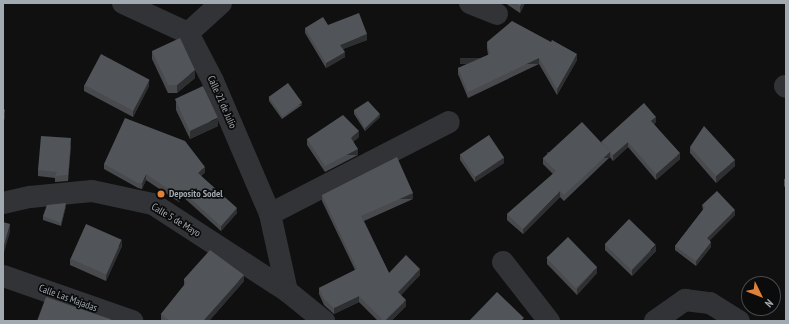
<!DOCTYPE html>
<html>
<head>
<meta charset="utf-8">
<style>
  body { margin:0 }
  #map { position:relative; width:789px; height:324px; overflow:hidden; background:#101011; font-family:"PT Sans Narrow",sans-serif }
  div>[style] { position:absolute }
  .minor>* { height:22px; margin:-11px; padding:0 11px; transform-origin:11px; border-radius:11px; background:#313336 }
  .wall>* { inset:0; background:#484a4e }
  .shaded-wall>* { inset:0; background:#2d2f31; transform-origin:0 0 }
  .building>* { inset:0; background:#515559; transform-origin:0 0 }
  .dots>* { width:11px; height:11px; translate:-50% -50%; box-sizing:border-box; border:2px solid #0b0b0c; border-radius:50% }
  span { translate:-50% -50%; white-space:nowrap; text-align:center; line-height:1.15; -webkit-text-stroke:3.5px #0b0b0c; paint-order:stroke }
  .street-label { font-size:10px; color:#a2aab1 }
  .poi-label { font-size:10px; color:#a2aab1; font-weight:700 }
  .left { translate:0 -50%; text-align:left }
  .frame { position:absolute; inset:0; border:4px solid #a2aab1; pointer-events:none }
  .north { position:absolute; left:741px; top:276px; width:40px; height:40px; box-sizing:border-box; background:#0b0b0c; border:1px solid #474b4e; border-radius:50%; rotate:133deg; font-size:11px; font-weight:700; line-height:16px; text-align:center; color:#a2aab1 }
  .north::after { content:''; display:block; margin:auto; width:14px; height:18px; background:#e08139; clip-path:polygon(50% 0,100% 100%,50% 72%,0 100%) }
</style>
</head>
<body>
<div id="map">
  <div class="minor">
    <i style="left:123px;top:3px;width:72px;rotate:24.8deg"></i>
    <i style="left:221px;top:3px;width:45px;rotate:137.7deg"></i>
    <i style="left:188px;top:33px;width:54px;rotate:62.5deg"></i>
    <i style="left:213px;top:81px;width:145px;rotate:66.8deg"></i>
    <i style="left:270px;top:214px;width:79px;rotate:77.6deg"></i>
    <i style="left:470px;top:3px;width:29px;rotate:22deg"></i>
    <i style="left:785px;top:86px;width:1px;rotate:45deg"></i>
    <i style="left:3px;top:203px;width:28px;rotate:-13deg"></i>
    <i style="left:30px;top:197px;width:62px;rotate:-5.5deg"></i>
    <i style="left:92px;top:191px;width:62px;rotate:12deg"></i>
    <i style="left:153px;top:204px;width:160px;rotate:33deg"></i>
    <i style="left:287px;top:291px;width:48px;rotate:39deg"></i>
    <i style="left:270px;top:214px;width:201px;rotate:-27.2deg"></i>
    <i style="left:503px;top:262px;width:75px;rotate:52.1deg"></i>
    <i style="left:3px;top:276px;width:137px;rotate:19.2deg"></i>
    <i style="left:655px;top:321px;width:37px;rotate:-35deg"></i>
    <i style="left:685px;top:300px;width:25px;rotate:7deg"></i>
    <i style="left:710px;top:303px;width:34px;rotate:32deg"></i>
  </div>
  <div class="wall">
    <i style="clip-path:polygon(505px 3px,525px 3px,520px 13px)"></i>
    <i style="clip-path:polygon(328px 25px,367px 40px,343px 49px,345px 57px,326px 68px,305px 33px,305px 28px)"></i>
    <i style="clip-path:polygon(487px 42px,577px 60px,557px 95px,539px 64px,468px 98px,458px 74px,458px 68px,488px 55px,487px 48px)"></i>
    <i style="clip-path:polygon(152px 51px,195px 78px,177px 93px,168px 93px,152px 59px)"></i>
    <i style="clip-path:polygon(84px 85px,149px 86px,133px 117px,84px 91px)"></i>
    <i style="clip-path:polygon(269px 97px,302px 105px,282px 119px,269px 101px)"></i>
    <i style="clip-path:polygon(176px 102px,218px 126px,190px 139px,176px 110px)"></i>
    <i style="clip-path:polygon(354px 110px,380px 117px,365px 131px,354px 114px)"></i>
    <i style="clip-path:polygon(656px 122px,654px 124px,680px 159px,656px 180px,628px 147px,613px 161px,610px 157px,564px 201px,560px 197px,523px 234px,507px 220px,507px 214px,553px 174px,543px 164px,543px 158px,601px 143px)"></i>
    <i style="clip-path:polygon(359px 137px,353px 142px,358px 155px,325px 172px,307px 145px,307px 139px)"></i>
    <i style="clip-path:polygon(71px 145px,68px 181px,55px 182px,55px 178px,38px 176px,38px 170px)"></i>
    <i style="clip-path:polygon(690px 147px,735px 166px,716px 183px,690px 153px)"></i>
    <i style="clip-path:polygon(460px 154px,504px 163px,475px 182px,460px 160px)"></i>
    <i style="clip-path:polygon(104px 164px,205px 172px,201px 176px,237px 213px,221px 231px,182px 196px,179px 202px,146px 180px,142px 189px,138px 188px,104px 169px)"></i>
    <i style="clip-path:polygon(786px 177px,786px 188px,784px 186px,784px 180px)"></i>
    <i style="clip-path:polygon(322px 195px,413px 199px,364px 221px,389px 273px,420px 275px,401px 295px,406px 306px,391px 321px,378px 321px,359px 302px,334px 314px,324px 305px,319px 294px,319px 288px,355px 270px,322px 201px)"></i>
    <i style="clip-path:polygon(702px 205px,735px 215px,710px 240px,711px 247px,696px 266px,675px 250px,675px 246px,703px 210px)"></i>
    <i style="clip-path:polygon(66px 206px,61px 226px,43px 220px,43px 216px)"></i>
    <i style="clip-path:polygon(605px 244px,656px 251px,632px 276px,605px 250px)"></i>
    <i style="clip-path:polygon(122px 246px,106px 281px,70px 265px,70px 259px)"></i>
    <i style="clip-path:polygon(547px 258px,597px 273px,577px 295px,547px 264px)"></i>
    <i style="clip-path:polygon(184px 279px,244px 281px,209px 321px,162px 321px,161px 320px,161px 314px,184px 285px)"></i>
  </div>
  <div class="shaded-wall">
    <i style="clip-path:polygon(522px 3px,525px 3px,520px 13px,520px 6px)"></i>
    <i style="clip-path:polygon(367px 34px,367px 40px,340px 50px,340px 45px)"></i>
    <i style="clip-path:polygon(345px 52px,345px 57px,326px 68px,326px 63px)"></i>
    <i style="clip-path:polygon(577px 54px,577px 60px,557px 95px,557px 89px)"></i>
    <i style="left:539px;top:58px;width:6px;height:79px;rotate:90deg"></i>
    <i style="clip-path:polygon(195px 70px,195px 78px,177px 93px,177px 85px)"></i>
    <i style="clip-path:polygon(149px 80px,149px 86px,133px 117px,133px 111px)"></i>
    <i style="left:302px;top:102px;width:3px;height:24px;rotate:90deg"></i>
    <i style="clip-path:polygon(5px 110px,5px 118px,3px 125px,3px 117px)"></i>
    <i style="clip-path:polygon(380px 114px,380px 117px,365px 131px,365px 128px)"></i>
    <i style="clip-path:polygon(656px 117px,656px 122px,651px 126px,651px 121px)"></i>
    <i style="clip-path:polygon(218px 118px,218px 126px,190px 139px,190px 131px)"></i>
    <i style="clip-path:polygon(359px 131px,359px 137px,351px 144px,351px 138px)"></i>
    <i style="clip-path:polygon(71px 138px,71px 145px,68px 181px,68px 175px)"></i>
    <i style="clip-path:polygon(628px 142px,628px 147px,613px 161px,613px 155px)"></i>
    <i style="left:358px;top:149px;width:6px;height:37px;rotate:90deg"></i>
    <i style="left:610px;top:152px;width:6px;height:63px;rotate:90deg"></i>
    <i style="clip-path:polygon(680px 153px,680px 159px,656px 180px,656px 174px)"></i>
    <i style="clip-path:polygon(504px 157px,504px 163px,475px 182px,475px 176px)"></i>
    <i style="clip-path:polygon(735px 160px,735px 166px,716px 183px,716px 176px)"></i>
    <i style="clip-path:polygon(205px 167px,205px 172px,198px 178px,198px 173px)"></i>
    <i style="clip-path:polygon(146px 174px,146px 180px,142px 189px,142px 183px)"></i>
    <i style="clip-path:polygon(182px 191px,182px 196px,179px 202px,179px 196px)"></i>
    <i style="clip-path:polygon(560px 191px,560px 197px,523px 234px,523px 229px)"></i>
    <i style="left:413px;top:193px;width:6px;height:57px;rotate:90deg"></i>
    <i style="clip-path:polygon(66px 203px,66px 206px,61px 226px,61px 223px)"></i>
    <i style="clip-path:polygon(237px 208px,237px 213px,221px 231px,221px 226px)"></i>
    <i style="clip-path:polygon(735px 210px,735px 215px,707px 243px,707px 238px)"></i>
    <i style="clip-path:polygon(10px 224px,10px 232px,3px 256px,3px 249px)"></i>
    <i style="clip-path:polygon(122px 240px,122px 246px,106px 281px,106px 275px)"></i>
    <i style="clip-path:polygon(711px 242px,711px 247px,696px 266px,696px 261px)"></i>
    <i style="clip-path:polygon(656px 245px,656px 251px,632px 276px,632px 270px)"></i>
    <i style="clip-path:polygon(597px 267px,597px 273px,577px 295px,577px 289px)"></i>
    <i style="clip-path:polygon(420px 269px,420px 275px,398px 298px,398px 292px)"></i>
    <i style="clip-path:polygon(244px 275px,244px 281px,209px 321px,203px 321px)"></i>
    <i style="clip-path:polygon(359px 296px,359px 302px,334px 314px,334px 308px)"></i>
    <i style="clip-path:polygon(406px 300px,406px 306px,391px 321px,385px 321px)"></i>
  </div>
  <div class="building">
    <i style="clip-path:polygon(515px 3px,522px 3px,520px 6px)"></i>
    <i style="clip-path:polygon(359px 13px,367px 34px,340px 45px,345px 52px,326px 63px,305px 28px,323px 17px,328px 25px)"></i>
    <i style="clip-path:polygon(512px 21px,551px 42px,552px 40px,577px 54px,557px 89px,539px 58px,468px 92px,458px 68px,490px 54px,487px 42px)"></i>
    <i style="clip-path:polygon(180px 38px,195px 70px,177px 85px,168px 85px,152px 51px)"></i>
    <i style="left:101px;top:54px;width:55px;height:35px;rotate:28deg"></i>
    <i style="left:288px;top:83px;width:24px;height:24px;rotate:54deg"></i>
    <i style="left:203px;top:86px;width:35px;height:31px;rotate:65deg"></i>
    <i style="clip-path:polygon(368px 101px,380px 114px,365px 128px,354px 110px)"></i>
    <i style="clip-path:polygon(644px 103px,656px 117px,651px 121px,680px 153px,656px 174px,628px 142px,613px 155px,601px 142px)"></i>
    <i style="clip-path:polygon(3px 109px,5px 110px,3px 117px)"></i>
    <i style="clip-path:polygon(343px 115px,359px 131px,351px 138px,358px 149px,325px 166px,307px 139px)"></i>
    <i style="clip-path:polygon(125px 118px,185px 141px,205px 167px,198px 173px,237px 208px,221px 226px,182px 191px,179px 196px,146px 174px,142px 183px,138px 183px,104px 164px)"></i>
    <i style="clip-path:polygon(582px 122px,610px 152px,564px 195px,560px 191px,523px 229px,507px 214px,556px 171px,543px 158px)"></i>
    <i style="clip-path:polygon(704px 126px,735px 160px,716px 176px,690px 147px)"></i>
    <i style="left:489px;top:135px;width:27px;height:35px;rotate:56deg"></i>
    <i style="clip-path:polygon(41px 136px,71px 138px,68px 175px,55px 176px,57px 172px,38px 170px)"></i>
    <i style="clip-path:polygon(397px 157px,413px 193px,361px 216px,389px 273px,406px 255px,420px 269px,398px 292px,406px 300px,384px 321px,359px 296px,334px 308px,324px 299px,319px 288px,357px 269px,322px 195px)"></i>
    <i style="clip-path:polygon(786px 177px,786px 182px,784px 180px)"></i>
    <i style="clip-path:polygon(717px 191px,735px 210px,707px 238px,711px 242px,696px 261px,675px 246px,705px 207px,702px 205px)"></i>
    <i style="clip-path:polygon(66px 203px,61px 223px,43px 216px,47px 205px)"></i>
    <i style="left:629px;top:219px;width:37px;height:35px;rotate:44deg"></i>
    <i style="clip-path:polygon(3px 222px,10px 224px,3px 249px)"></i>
    <i style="left:86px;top:224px;width:39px;height:38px;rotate:24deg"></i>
    <i style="left:568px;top:237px;width:42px;height:30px;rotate:46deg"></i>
    <i style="clip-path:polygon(210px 250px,244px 275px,203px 321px,170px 321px,161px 314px,186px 283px,184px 279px)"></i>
    <i style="clip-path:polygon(497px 292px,524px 318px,521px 321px,469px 321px)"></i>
    <i style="clip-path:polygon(46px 297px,110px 319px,113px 321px,37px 321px)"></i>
  </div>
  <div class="dots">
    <i style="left:161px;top:194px;background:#e08139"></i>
  </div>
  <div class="street-label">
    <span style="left:222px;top:102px;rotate:66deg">Calle 21 de Julio</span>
    <span style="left:176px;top:220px;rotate:31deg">Calle 5 de Mayo</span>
    <span style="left:68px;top:298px;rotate:20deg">Calle Las Majadas</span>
  </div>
  <div class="poi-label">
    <span class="left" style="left:169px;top:194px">Deposito Sodel</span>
  </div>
  <div class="frame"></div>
  <div class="north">N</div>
</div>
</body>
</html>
